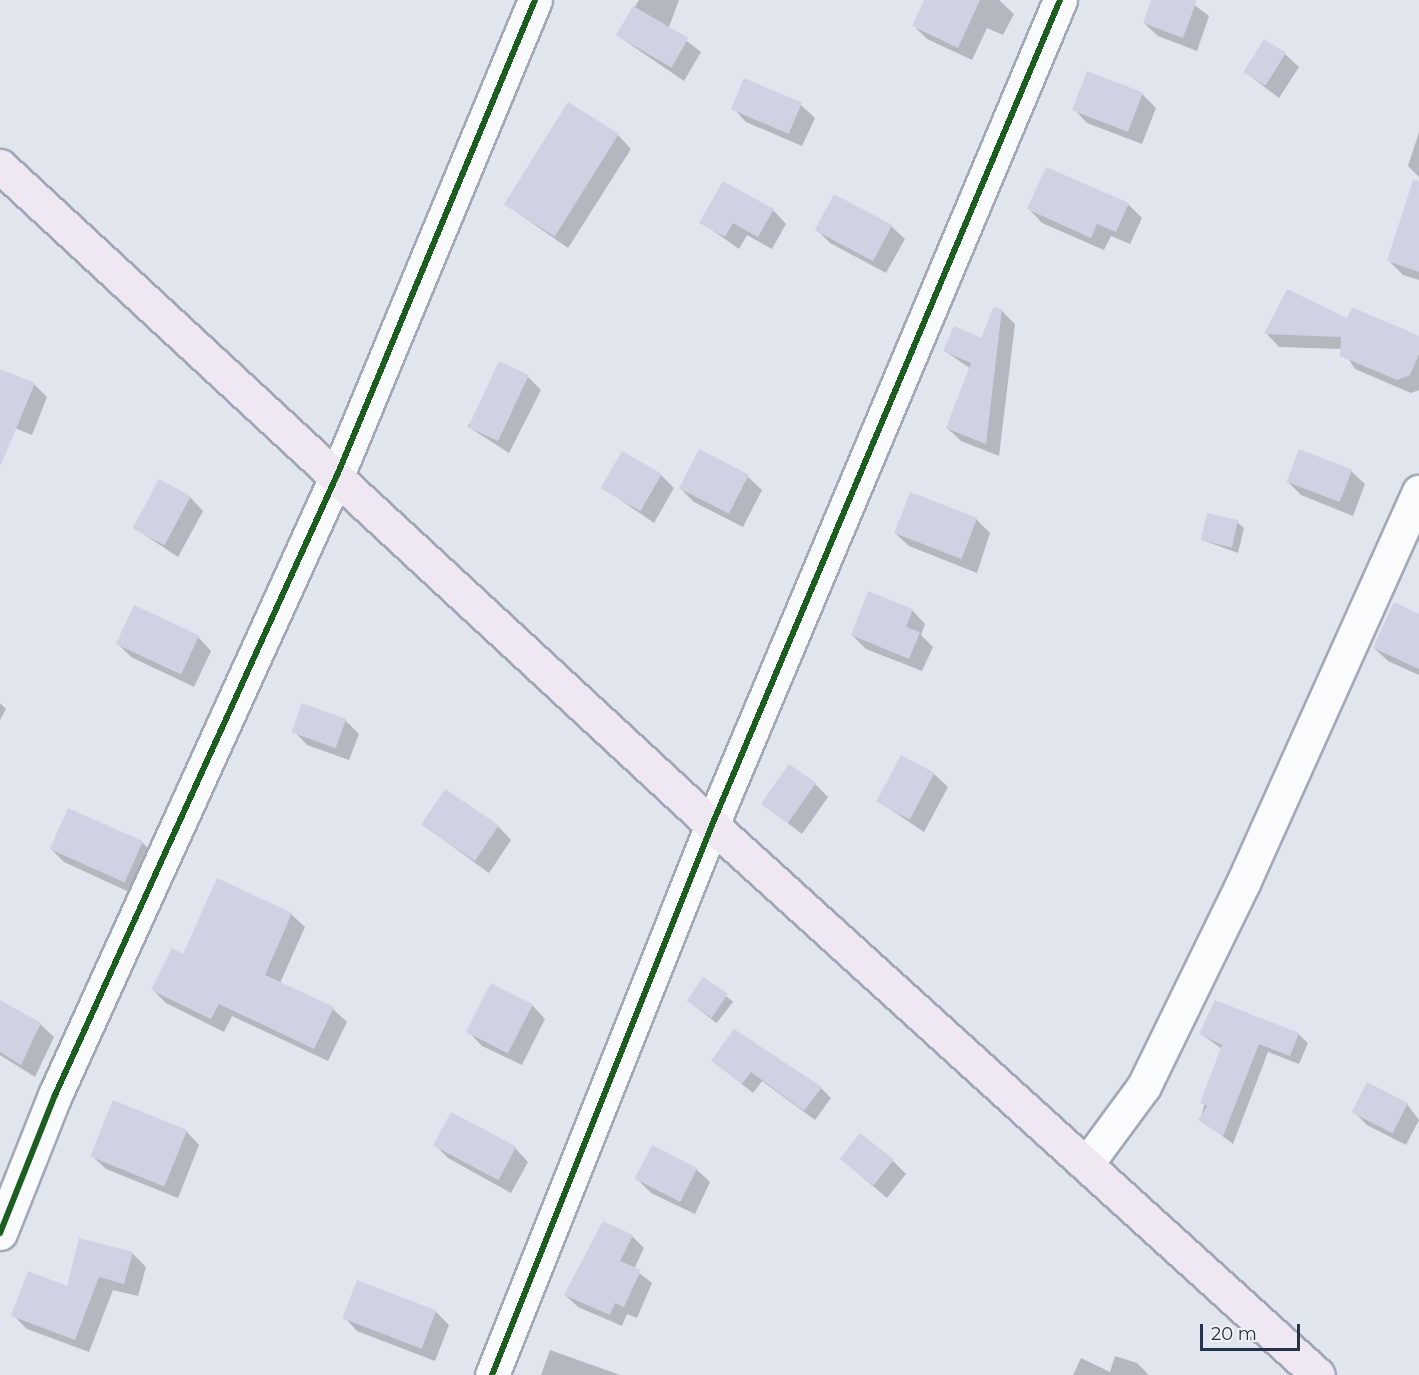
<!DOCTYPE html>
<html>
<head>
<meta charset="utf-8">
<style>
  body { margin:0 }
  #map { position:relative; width:1419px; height:1375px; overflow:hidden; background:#e1e5ed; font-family:Montserrat,sans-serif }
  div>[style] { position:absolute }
  .shadow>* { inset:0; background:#0003; transform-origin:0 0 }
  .building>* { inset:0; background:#d0d2e4; transform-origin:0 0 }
  .roads { filter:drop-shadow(2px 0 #a1a8b8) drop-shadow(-2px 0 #a1a8b8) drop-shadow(0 2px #a1a8b8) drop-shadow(0 -2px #a1a8b8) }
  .minor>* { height:33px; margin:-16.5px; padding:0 16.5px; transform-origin:16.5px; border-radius:16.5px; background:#fafbfc }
  .major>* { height:33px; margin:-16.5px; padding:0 16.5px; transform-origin:16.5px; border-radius:16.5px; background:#efe8f2 }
  .cycleway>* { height:6px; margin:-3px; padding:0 3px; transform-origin:3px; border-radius:3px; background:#1b5e20 }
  span { translate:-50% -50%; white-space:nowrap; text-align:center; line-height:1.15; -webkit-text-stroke:4.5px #f1f1f1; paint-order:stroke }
  .scale { position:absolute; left:1200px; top:1324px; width:100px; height:27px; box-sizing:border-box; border:3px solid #24324d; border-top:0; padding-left:8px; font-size:18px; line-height:21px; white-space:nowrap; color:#24324d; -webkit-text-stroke:4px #f1f1f1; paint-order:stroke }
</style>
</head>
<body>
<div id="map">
  <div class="shadow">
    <i style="clip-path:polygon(639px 0,679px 0,669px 27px,701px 52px,684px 81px,618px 36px)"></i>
    <i style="clip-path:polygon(926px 0,999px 0,1014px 14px,1003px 35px,987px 28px,972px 60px,927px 39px,914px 26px)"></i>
    <i style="clip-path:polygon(1153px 0,1188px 0,1209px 16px,1197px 51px,1158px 36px,1144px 23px)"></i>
    <i style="clip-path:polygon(1285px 54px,1299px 67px,1279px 98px,1245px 72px)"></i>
    <i style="clip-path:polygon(745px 80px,801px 105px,815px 118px,802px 146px,746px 122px,733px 108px)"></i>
    <i style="clip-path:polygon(1142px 94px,1156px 108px,1142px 144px,1087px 123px,1074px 109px)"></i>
    <i style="clip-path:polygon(1419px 132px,1419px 177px,1408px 166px)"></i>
    <i style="clip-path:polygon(618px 135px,631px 149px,568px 248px,508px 206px)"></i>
    <i style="clip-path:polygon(1128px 204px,1142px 218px,1130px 244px,1111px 236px,1104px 250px,1042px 223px,1029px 209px)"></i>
    <i style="clip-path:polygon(773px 210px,786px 224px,772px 249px,747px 235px,739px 249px,701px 222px)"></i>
    <i style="clip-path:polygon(891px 226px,905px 239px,886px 273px,830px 243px,816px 229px)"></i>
    <i style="clip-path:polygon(1419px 230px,1419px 280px,1403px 275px,1389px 261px)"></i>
    <i style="clip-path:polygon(1002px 311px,1015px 324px,999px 456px,961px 441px,947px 428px,971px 369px,945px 351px,982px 340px)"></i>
    <i style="clip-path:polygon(1348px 320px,1419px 337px,1419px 390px,1411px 393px,1355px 369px,1342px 349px,1279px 347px,1266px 333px)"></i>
    <i style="clip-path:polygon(0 371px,34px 384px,47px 397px,32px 435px,0 422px)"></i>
    <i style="clip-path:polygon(528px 377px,541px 390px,509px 453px,467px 426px)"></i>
    <i style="clip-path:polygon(699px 451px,748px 477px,762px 490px,743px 527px,694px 502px,680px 488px)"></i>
    <i style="clip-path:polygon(1300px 451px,1351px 471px,1365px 484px,1353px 516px,1301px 495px,1288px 482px)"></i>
    <i style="clip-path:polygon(661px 475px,674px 488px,654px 523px,603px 488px)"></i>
    <i style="clip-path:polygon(190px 497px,203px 511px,178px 557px,133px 527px)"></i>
    <i style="clip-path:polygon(976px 519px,990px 533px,977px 573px,909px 546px,895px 533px)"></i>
    <i style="clip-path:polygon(1237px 522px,1244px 528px,1238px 553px,1202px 540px)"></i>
    <i style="clip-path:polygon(912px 610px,925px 624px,921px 635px,933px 647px,922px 671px,866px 649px,852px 635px)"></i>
    <i style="clip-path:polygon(1419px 615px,1419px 675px,1388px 661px,1374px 648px)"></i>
    <i style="clip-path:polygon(198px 637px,211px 651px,194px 687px,131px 657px,117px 643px)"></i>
    <i style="clip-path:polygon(0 703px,6px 709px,0 720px)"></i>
    <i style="clip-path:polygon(345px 720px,359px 734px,349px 760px,307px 745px,294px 731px)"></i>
    <i style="clip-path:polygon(934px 774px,948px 787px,924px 832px,878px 801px)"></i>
    <i style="clip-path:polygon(815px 784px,828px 797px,802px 834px,763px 804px)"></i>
    <i style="clip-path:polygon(69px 810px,143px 843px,156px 857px,138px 896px,64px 862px,51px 849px)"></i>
    <i style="clip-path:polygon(423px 825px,498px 826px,511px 840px,489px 873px)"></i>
    <i style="clip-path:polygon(291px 914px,305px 927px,280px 983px,333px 1009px,347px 1022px,328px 1061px,232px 1016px,224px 1032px,166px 1003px,153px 990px,184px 956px)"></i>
    <i style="left:704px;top:979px;width:37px;height:27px;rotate:38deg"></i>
    <i style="clip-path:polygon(532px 1005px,545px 1019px,522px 1065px,482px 1046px,469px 1032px)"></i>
    <i style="clip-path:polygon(0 1012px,40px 1024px,54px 1037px,35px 1077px,0 1055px)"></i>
    <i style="clip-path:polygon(1201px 1034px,1298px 1034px,1308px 1043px,1299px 1064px,1268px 1052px,1233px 1144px,1200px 1119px,1222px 1049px)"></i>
    <i style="clip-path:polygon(713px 1061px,821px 1088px,831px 1098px,815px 1120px,762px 1081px,753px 1093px)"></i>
    <i style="clip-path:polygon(1407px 1104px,1419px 1120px,1406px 1145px,1367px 1125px,1354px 1112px)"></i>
    <i style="clip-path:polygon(186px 1131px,199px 1145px,178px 1198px,106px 1169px,92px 1156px)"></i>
    <i style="clip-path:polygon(435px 1145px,515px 1148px,528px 1162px,511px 1193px,448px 1158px)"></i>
    <i style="clip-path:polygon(841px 1159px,893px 1161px,906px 1174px,887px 1198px)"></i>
    <i style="clip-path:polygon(696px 1169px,710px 1182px,695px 1214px,651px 1193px,637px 1179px)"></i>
    <i style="clip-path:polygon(632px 1236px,644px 1248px,634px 1269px,652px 1283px,637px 1318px,627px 1314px,622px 1326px,578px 1307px,565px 1295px)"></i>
    <i style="clip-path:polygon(132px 1253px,146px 1267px,138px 1296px,113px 1290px,89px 1352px,27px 1329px,13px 1315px)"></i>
    <i style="clip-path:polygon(435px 1311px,449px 1325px,435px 1361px,357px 1331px,344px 1317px)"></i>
    <i style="clip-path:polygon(550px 1350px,620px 1375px,541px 1375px)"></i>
    <i style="clip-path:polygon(1115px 1356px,1137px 1363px,1149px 1375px,1073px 1375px,1081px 1358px,1110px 1372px)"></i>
  </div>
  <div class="building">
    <i style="clip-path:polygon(924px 0,980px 0,958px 48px,912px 26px)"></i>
    <i style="clip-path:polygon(1151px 0,1197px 0,1183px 38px,1143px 23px)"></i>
    <i style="left:633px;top:6px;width:64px;height:34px;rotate:30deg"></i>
    <i style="left:1264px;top:39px;width:26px;height:39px;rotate:32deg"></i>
    <i style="left:1087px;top:71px;width:60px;height:42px;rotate:21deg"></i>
    <i style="left:744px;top:78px;width:63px;height:34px;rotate:23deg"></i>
    <i style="left:568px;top:102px;width:60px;height:121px;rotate:32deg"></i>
    <i style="clip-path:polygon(1046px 167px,1129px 203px,1116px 232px,1097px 224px,1091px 238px,1027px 209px)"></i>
    <i style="clip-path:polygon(1413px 180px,1419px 181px,1419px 272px,1387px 261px)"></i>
    <i style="clip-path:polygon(723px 181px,774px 209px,758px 237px,733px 223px,725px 237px,699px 223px)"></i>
    <i style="left:834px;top:194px;width:66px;height:41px;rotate:28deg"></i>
    <i style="clip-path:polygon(1287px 289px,1347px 318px,1352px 307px,1419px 336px,1419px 354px,1410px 375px,1397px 380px,1340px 356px,1341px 337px,1264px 334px)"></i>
    <i style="clip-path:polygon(994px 307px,1002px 309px,986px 444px,946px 428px,971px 363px,943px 351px,954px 326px,981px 338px)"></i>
    <i style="left:499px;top:361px;width:33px;height:73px;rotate:25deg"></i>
    <i style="clip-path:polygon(0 369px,35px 383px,1px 465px,0 465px)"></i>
    <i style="left:699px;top:449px;width:56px;height:44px;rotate:27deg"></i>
    <i style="left:1299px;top:449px;width:57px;height:35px;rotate:21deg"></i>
    <i style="left:622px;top:451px;width:46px;height:43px;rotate:30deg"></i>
    <i style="left:159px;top:479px;width:36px;height:56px;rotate:28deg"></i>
    <i style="left:910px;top:492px;width:72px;height:44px;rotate:21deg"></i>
    <i style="left:1207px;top:513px;width:32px;height:28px;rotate:13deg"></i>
    <i style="clip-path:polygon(868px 591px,913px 609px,906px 627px,920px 632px,909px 659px,851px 635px)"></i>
    <i style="clip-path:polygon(1394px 602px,1419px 614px,1419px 669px,1373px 648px)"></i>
    <i style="left:134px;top:605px;width:72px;height:43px;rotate:25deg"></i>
    <i style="left:302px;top:703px;width:47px;height:31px;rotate:20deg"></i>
    <i style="left:901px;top:755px;width:38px;height:53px;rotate:28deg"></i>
    <i style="left:789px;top:764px;width:33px;height:49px;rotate:35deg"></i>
    <i style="left:445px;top:789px;width:65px;height:43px;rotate:34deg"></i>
    <i style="left:68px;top:808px;width:82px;height:45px;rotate:24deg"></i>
    <i style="clip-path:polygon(217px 878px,292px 913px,265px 975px,334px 1007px,314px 1049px,219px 1004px,211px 1019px,151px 990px,172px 948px,183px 954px)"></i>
    <i style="left:703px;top:977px;width:30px;height:29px;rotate:34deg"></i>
    <i style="left:491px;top:983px;width:47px;height:55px;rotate:27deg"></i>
    <i style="clip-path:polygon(0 1000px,41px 1023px,21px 1065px,0 1052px)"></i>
    <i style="clip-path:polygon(1215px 1000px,1299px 1033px,1290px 1056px,1259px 1044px,1223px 1136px,1198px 1120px,1207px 1106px,1200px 1103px,1222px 1045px,1199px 1034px)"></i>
    <i style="clip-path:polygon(734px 1029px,822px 1087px,804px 1111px,751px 1072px,742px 1084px,711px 1061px)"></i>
    <i style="left:1367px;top:1082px;width:46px;height:34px;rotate:27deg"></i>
    <i style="left:113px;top:1100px;width:80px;height:61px;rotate:22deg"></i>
    <i style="left:451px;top:1112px;width:74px;height:38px;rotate:28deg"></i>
    <i style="left:860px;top:1133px;width:43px;height:33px;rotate:38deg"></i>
    <i style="left:652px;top:1145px;width:51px;height:38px;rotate:27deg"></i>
    <i style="clip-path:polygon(603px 1221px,633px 1235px,620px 1261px,641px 1270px,624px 1307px,615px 1303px,610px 1315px,564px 1295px)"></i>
    <i style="clip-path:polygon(79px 1238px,133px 1252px,124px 1284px,99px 1277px,75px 1340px,11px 1316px,28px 1271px,67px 1286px)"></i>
    <i style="left:357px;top:1280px;width:85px;height:41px;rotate:21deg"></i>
  </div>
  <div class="roads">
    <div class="minor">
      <i style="left:1088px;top:1162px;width:94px;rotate:-53.6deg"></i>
      <i style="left:1144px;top:1086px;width:226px;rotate:-64deg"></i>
      <i style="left:1243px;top:883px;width:429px;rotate:-65.8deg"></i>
      <i style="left:0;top:1233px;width:149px;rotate:-68.3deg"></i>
      <i style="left:55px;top:1095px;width:683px;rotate:-65.54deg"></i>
      <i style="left:338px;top:473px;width:512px;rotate:-67.39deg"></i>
      <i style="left:492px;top:1375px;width:592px;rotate:-68.2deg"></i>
      <i style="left:712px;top:825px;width:895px;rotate:-67.13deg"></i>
    </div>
    <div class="major">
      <i style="left:0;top:166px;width:970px;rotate:42.79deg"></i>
      <i style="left:712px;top:825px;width:818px;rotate:42.23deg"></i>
    </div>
  </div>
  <div class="cycleway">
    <i style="left:0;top:1233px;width:149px;rotate:-68.3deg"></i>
    <i style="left:55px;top:1095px;width:683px;rotate:-65.54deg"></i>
    <i style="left:338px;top:473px;width:512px;rotate:-67.39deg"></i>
    <i style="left:492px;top:1375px;width:592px;rotate:-68.2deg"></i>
    <i style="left:712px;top:825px;width:895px;rotate:-67.13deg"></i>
  </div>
  <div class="scale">20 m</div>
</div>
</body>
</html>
